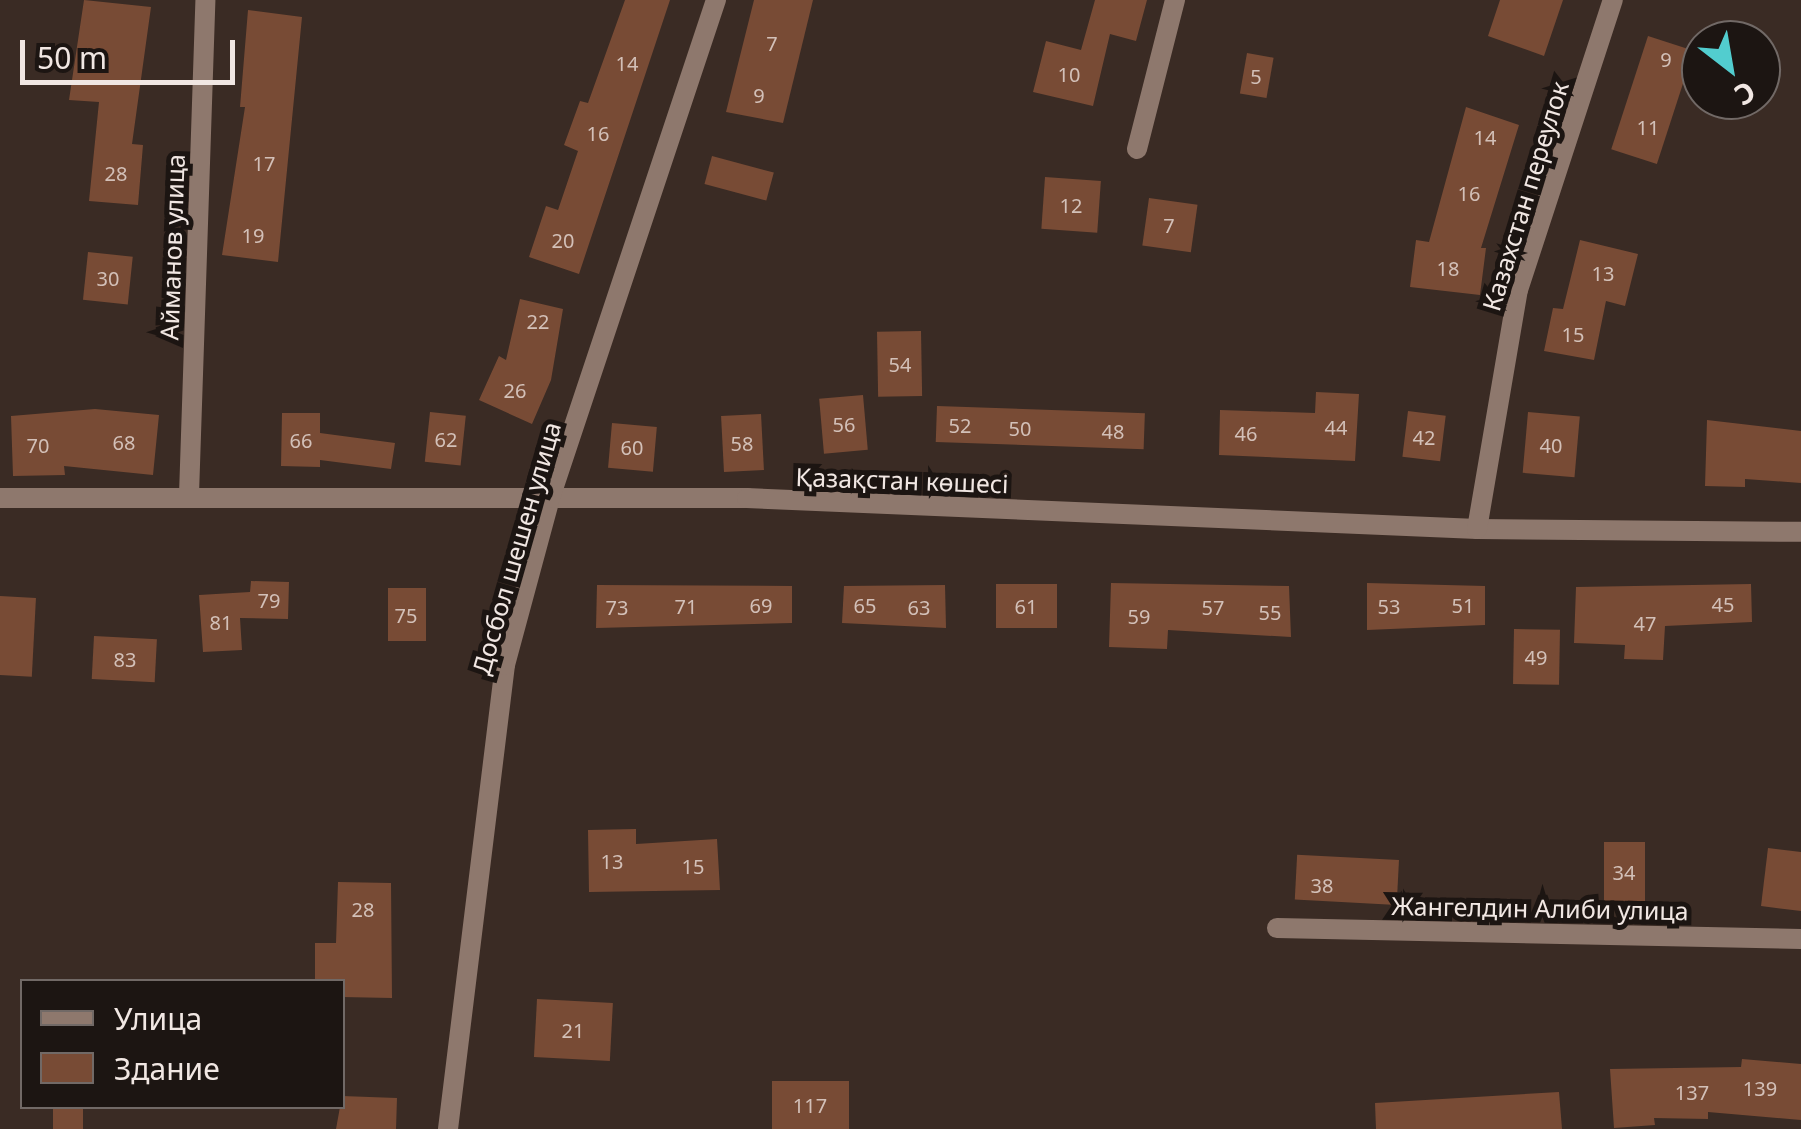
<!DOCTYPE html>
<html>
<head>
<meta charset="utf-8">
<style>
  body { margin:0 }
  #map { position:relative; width:1801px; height:1129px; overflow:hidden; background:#3a2b24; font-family:"Noto Sans",sans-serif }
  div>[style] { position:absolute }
  .building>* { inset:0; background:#784b35; transform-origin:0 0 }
  .street>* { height:20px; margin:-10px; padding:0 10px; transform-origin:10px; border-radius:10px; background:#8e786d }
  span { translate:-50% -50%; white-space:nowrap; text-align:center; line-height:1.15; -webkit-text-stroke:10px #1c1512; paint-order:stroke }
  .number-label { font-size:20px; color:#d3c0b8 }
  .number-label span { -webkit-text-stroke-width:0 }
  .street-label { font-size:25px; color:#f1e7e3 }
  .legend { position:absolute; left:20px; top:979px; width:325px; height:130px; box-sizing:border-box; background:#1c1512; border:2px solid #716966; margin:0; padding:12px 18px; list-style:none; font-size:30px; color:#f1e7e3 }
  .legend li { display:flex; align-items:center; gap:20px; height:50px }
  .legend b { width:50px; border:2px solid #716966 }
  .north { position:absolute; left:1681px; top:20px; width:100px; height:100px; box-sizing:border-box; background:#1c1512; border:2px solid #716966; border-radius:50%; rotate:149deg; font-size:28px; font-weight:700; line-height:40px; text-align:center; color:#f1e7e3 }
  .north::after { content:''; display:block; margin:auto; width:35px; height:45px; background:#52cdcf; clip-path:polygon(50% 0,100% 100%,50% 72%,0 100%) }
  .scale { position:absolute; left:20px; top:40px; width:215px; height:45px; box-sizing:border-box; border:5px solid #f1e7e3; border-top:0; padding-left:12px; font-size:30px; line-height:35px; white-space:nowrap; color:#f1e7e3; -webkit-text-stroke:8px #1c1512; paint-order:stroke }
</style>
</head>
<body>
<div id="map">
  <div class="building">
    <i style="clip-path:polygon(84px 0,151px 7px,132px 144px,143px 145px,138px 205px,89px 201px,99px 102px,69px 100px)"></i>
    <i style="clip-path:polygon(625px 0,670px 0,579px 274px,529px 257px,546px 206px,558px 210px,578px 151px,564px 145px,580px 101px,588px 103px)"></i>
    <i style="clip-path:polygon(754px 0,813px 0,783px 123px,726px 112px)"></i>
    <i style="clip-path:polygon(1095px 0,1147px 0,1136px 41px,1110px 34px,1093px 106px,1033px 92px,1046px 41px,1081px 50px)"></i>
    <i style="clip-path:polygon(1500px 0,1563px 0,1544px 56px,1488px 36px)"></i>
    <i style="clip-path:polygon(248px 10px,302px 17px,278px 262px,222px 255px,245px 107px,240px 107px)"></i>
    <i style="left:1648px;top:36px;width:48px;height:119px;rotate:18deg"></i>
    <i style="left:1247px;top:53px;width:27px;height:41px;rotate:10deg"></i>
    <i style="clip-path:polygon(1466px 107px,1519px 125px,1481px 248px,1486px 248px,1480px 295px,1410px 287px,1416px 240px,1429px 242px)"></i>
    <i style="left:712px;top:156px;width:64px;height:29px;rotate:15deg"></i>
    <i style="left:1045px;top:177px;width:56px;height:52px;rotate:4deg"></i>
    <i style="left:1149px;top:198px;width:49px;height:48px;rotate:8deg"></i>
    <i style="clip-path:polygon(1580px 240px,1638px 254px,1625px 306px,1606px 301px,1594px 360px,1544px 351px,1553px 308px,1563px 309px)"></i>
    <i style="left:88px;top:252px;width:45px;height:48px;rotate:6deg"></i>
    <i style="clip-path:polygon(520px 299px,563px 309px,551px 380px,532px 424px,479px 400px,499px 356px,506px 360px)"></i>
    <i style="left:921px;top:331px;width:65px;height:44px;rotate:89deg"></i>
    <i style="clip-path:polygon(1316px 392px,1359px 394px,1355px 461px,1219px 455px,1220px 410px,1315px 413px)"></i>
    <i style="left:863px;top:395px;width:55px;height:44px;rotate:85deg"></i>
    <i style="left:937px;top:406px;width:208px;height:36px;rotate:2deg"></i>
    <i style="clip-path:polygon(95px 409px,159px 415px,153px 475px,64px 466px,65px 475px,13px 476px,11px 416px)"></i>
    <i style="left:1408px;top:411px;width:38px;height:46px;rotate:7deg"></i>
    <i style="left:430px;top:412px;width:36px;height:50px;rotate:6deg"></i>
    <i style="left:1528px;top:412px;width:52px;height:61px;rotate:5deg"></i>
    <i style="clip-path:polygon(282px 413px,320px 413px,320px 433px,395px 443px,391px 469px,320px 460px,320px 467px,281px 466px)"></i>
    <i style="left:761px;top:414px;width:56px;height:40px;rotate:87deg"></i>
    <i style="clip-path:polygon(1707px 420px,1801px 431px,1801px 483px,1745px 479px,1745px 487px,1705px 486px)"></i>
    <i style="left:612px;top:423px;width:45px;height:45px;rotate:5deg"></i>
    <i style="clip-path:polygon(251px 581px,289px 582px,288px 619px,240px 618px,242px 650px,203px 652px,199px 595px,250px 592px)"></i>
    <i style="clip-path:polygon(1111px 583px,1289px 586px,1291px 637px,1168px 630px,1167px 649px,1109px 647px)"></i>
    <i style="clip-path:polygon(1367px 583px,1485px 586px,1485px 625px,1367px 630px)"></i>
    <i style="left:996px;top:584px;width:61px;height:44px"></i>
    <i style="clip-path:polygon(1751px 584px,1752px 622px,1665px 626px,1663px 660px,1624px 659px,1625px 645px,1574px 643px,1576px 587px)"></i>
    <i style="clip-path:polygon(597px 585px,792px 586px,792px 623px,596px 628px)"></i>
    <i style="clip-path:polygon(945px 585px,946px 628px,842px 623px,844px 586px)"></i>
    <i style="left:388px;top:588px;width:38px;height:53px"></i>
    <i style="left:0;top:596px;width:36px;height:79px;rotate:3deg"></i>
    <i style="left:1514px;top:629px;width:46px;height:55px;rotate:1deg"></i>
    <i style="left:94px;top:636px;width:63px;height:43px;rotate:3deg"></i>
    <i style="clip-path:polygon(636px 829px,636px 844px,717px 839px,720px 890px,589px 892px,588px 830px)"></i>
    <i style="left:1645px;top:842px;width:59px;height:41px;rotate:90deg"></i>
    <i style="clip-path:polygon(1768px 848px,1801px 852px,1801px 911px,1761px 906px)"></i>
    <i style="left:1399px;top:860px;width:45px;height:102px;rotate:93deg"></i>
    <i style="clip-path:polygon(338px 882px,391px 883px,392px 998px,342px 997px,342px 982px,315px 982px,315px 943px,336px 943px)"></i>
    <i style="left:537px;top:999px;width:76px;height:58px;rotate:3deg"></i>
    <i style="clip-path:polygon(1742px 1059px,1801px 1064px,1801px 1120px,1708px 1112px,1708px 1119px,1654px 1118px,1655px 1125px,1614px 1128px,1610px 1069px,1741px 1067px)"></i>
    <i style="left:772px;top:1081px;width:77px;height:48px"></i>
    <i style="clip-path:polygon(1559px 1092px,1562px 1129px,1376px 1129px,1375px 1103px)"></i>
    <i style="clip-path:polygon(342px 1096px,397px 1098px,396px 1129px,336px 1129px)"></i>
    <i style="left:53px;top:1106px;width:30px;height:23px"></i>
  </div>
  <div class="street">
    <i style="left:1137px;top:149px;width:154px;rotate:-75.7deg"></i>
    <i style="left:189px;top:495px;width:495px;rotate:-88.1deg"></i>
    <i style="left:0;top:498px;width:747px"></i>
    <i style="left:747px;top:498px;width:731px;rotate:2.43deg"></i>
    <i style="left:1477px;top:529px;width:324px;rotate:0.5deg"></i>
    <i style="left:1477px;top:529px;width:242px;rotate:-80.3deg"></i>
    <i style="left:1518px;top:290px;width:305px;rotate:-71.9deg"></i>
    <i style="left:1277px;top:928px;width:524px;rotate:1.2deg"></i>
    <i style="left:448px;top:1129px;width:467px;rotate:-83deg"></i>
    <i style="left:505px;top:665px;width:173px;rotate:-74.9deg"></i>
    <i style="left:550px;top:498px;width:525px;rotate:-71.57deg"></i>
  </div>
  <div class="number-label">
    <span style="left:772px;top:43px">7</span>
    <span style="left:1666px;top:59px">9</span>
    <span style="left:627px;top:63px">14</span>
    <span style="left:1069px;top:74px">10</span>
    <span style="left:1256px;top:76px">5</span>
    <span style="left:759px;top:95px">9</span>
    <span style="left:1648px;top:127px">11</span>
    <span style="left:598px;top:133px">16</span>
    <span style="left:1485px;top:137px">14</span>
    <span style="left:264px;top:163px">17</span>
    <span style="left:116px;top:173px">28</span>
    <span style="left:1469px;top:193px">16</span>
    <span style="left:1071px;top:205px">12</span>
    <span style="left:1169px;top:225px">7</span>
    <span style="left:253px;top:235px">19</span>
    <span style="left:563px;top:240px">20</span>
    <span style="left:1448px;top:268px">18</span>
    <span style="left:1603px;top:273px">13</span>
    <span style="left:108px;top:278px">30</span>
    <span style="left:538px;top:321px">22</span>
    <span style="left:1573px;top:334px">15</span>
    <span style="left:900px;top:364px">54</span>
    <span style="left:515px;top:390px">26</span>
    <span style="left:844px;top:424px">56</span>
    <span style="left:960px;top:425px">52</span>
    <span style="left:1336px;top:427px">44</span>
    <span style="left:1020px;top:428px">50</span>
    <span style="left:1113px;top:431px">48</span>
    <span style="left:1246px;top:433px">46</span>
    <span style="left:1424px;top:437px">42</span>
    <span style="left:446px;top:439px">62</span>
    <span style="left:301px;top:440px">66</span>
    <span style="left:124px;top:442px">68</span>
    <span style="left:742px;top:443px">58</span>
    <span style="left:38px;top:445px">70</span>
    <span style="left:1551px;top:445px">40</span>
    <span style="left:632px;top:447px">60</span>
    <span style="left:269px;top:600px">79</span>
    <span style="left:1723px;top:604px">45</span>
    <span style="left:761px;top:605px">69</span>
    <span style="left:865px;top:605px">65</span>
    <span style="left:1463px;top:605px">51</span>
    <span style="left:686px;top:606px">71</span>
    <span style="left:1026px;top:606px">61</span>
    <span style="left:1389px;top:606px">53</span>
    <span style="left:617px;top:607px">73</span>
    <span style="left:919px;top:607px">63</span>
    <span style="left:1213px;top:607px">57</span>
    <span style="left:1270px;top:612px">55</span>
    <span style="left:406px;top:615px">75</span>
    <span style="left:1139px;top:616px">59</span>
    <span style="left:221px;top:622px">81</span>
    <span style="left:1645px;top:623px">47</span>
    <span style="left:1536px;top:657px">49</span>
    <span style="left:125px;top:659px">83</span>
    <span style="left:612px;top:861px">13</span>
    <span style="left:693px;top:866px">15</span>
    <span style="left:1624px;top:872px">34</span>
    <span style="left:1322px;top:885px">38</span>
    <span style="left:363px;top:909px">28</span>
    <span style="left:573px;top:1030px">21</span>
    <span style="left:1760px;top:1088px">139</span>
    <span style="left:1692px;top:1092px">137</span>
    <span style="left:810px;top:1105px">117</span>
  </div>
  <div class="street-label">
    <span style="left:1525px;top:196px;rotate:-73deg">Казахстан переулок</span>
    <span style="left:172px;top:247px;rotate:-88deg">Айманов улица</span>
    <span style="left:902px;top:480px;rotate:2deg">Қазақстан көшесі</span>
    <span style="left:516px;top:548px;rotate:-74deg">Досбол шешен улица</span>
    <span style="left:1540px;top:908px;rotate:1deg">Жангелдин Алиби улица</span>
  </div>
  <ul class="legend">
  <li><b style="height:12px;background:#8e786d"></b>Улица</li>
  <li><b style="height:28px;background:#784b35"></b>Здание</li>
  </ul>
  <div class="north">С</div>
  <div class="scale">50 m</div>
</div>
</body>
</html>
